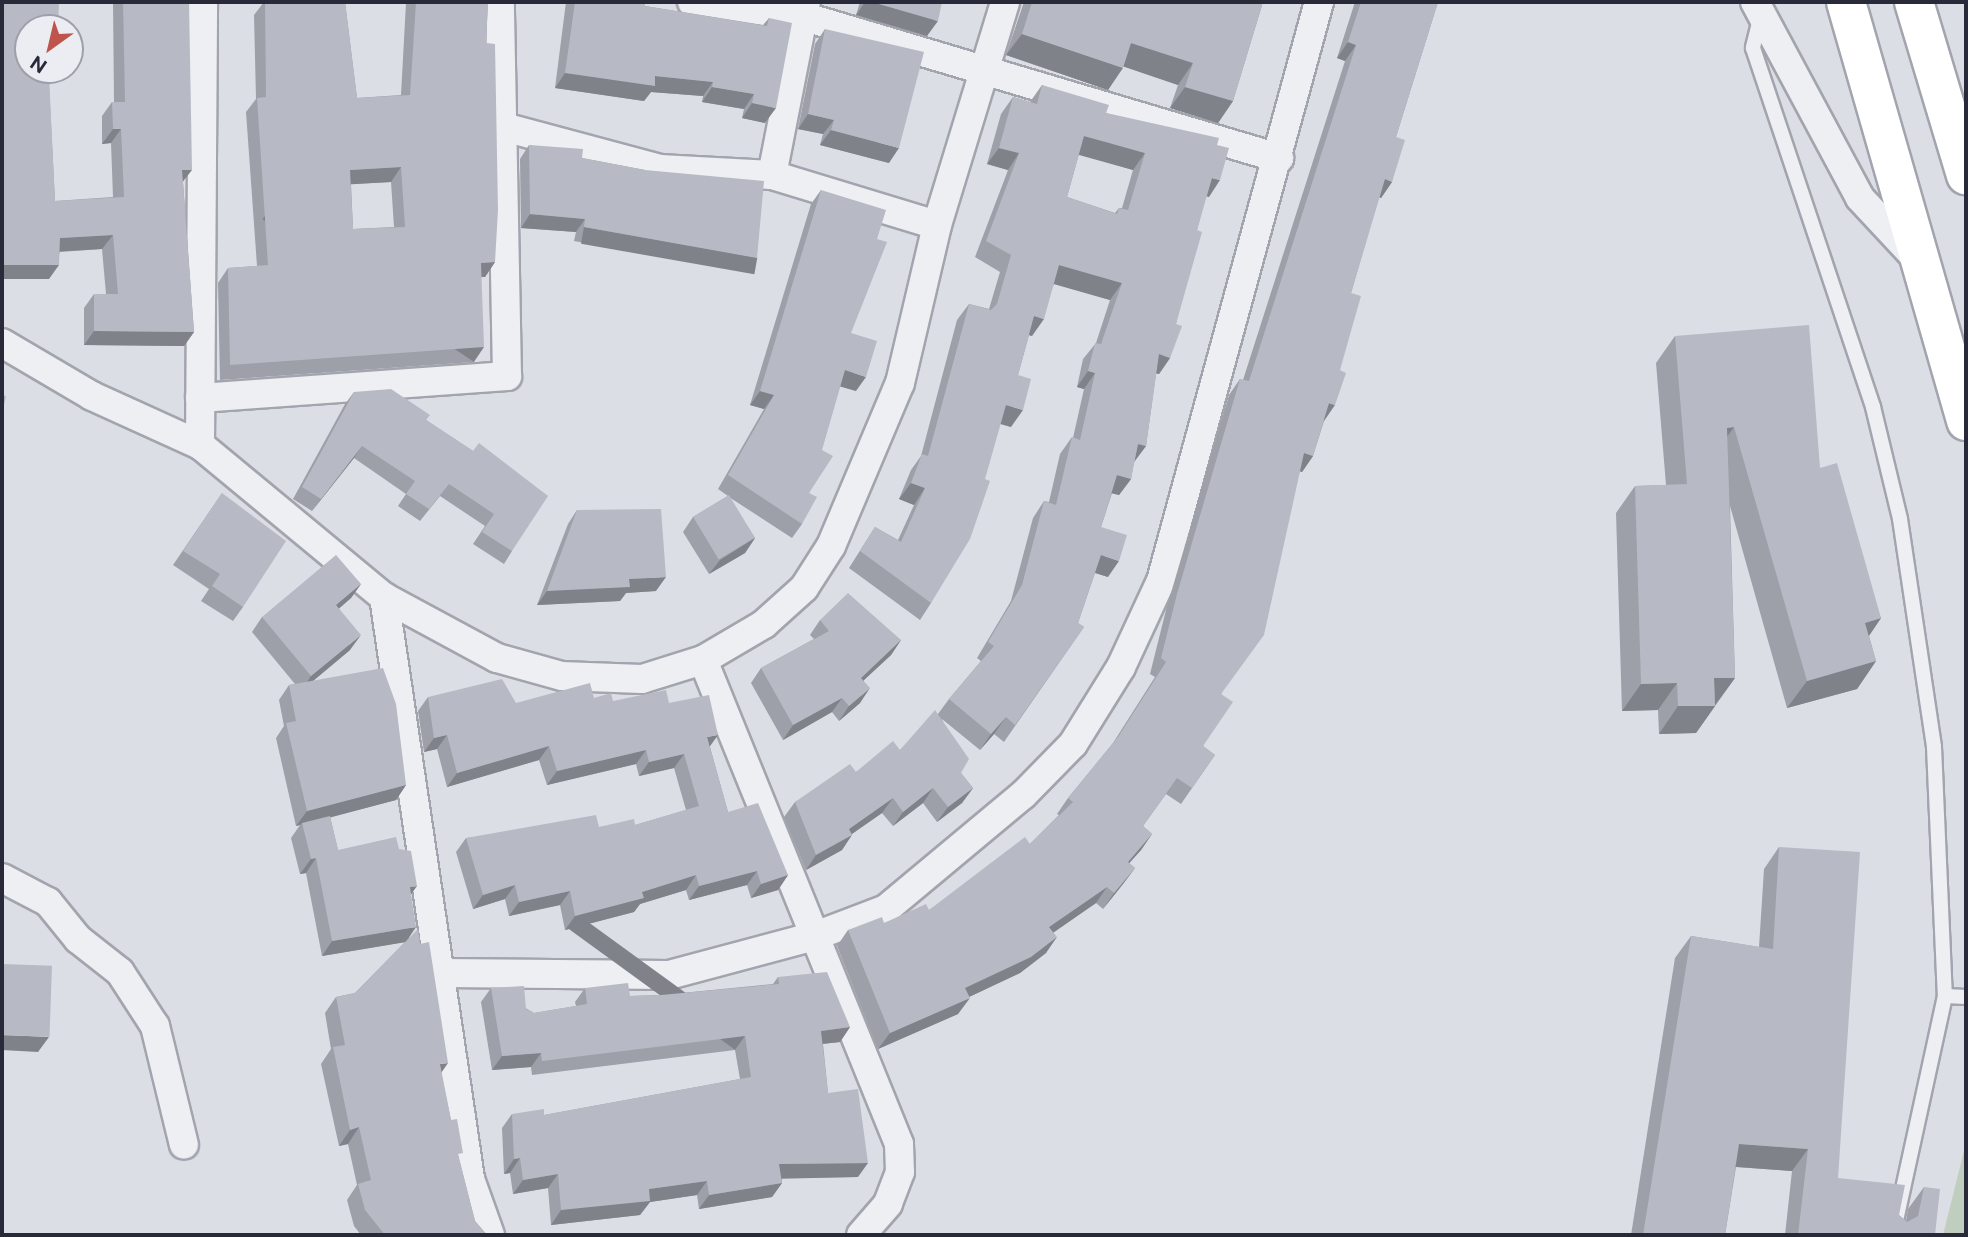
<!DOCTYPE html>
<html>
<head>
<meta charset="utf-8">
<style>
  body { margin:0 }
  #map { position:relative; width:1968px; height:1237px; overflow:hidden; background:#dcdee5; font-family:"Public Sans",sans-serif }
  div>[style] { position:absolute }
  .green>* { inset:0; background:#bfcebe }
  .roads { filter:drop-shadow(2px 0 #a2a4ae) drop-shadow(-2px 0 #a2a4ae) drop-shadow(0 2px #a2a4ae) drop-shadow(0 -2px #a2a4ae) }
  .lane>* { height:14px; margin:-7px; padding:0 7px; transform-origin:7px; border-radius:7px; background:#eeeff3 }
  .street>* { height:28px; margin:-14px; padding:0 14px; transform-origin:14px; border-radius:14px; background:#eeeff3 }
  .highway>* { height:38px; margin:-19px; padding:0 19px; transform-origin:19px; border-radius:19px; background:#fff }
  .wall>* { inset:0; background:#9d9fa9 }
  .shaded-wall>* { inset:0; background:#808289; transform-origin:0 0 }
  .building>* { inset:0; background:#b7b9c4; transform-origin:0 0 }
  span { translate:-50% -50%; white-space:nowrap; text-align:center; line-height:1.15; -webkit-text-stroke:6px #ebedf3; paint-order:stroke }
  .frame { position:absolute; inset:0; border:4px solid #282a39; pointer-events:none }
  .north { position:absolute; left:14px; top:14px; width:70px; height:70px; box-sizing:border-box; background:#ebedf3; border:2px solid #9d9fa9; border-radius:50%; rotate:214deg; font-size:19px; font-weight:700; line-height:28px; text-align:center; color:#282a39 }
  .north::after { content:''; display:block; margin:auto; width:24px; height:32px; background:#bf544c; clip-path:polygon(50% 0,100% 100%,50% 72%,0 100%) }
</style>
</head>
<body>
<div id="map">
  <div class="green">
    <i style="clip-path:polygon(1966px 1142px,1966px 1235px,1943px 1235px,1965px 1147px)"></i>
  </div>
  <div class="roads">
    <div class="lane">
      <i style="left:1761px;top:15px;width:34px;rotate:104deg"></i>
      <i style="left:1753px;top:48px;width:379px;rotate:71.5deg"></i>
      <i style="left:1873px;top:407px;width:115px;rotate:76.4deg"></i>
      <i style="left:1900px;top:519px;width:231px;rotate:81.5deg"></i>
      <i style="left:1934px;top:747px;width:249px;rotate:87.5deg"></i>
      <i style="left:1945px;top:996px;width:245px;rotate:102.3deg"></i>
      <i style="left:1945px;top:996px;width:21px;rotate:3deg"></i>
    </div>
    <div class="street">
      <i style="left:692px;top:2px;width:111px;rotate:7.3deg"></i>
      <i style="left:802px;top:16px;width:498px;rotate:16.6deg"></i>
      <i style="left:1755px;top:2px;width:222px;rotate:61.8deg"></i>
      <i style="left:1860px;top:198px;width:82px;rotate:47deg"></i>
      <i style="left:500px;top:126px;width:166px;rotate:15deg"></i>
      <i style="left:660px;top:169px;width:112px;rotate:3.1deg"></i>
      <i style="left:772px;top:175px;width:172px;rotate:16.9deg"></i>
      <i style="left:772px;top:175px;width:176px;rotate:-78.9deg"></i>
      <i style="left:2px;top:343px;width:104px;rotate:30.5deg"></i>
      <i style="left:92px;top:396px;width:119px;rotate:24.4deg"></i>
      <i style="left:200px;top:445px;width:239px;rotate:39.6deg"></i>
      <i style="left:384px;top:597px;width:128px;rotate:28.4deg"></i>
      <i style="left:497px;top:658px;width:67px;rotate:15.5deg"></i>
      <i style="left:562px;top:676px;width:80px;rotate:2.1deg"></i>
      <i style="left:642px;top:679px;width:64px;rotate:-17.3deg"></i>
      <i style="left:703px;top:660px;width:71px;rotate:-30.5deg"></i>
      <i style="left:764px;top:624px;width:54px;rotate:-42deg"></i>
      <i style="left:804px;top:588px;width:50px;rotate:-57.3deg"></i>
      <i style="left:831px;top:546px;width:177px;rotate:-67.1deg"></i>
      <i style="left:900px;top:383px;width:162px;rotate:-76.8deg"></i>
      <i style="left:937px;top:225px;width:233px;rotate:-73deg"></i>
      <i style="left:200px;top:398px;width:308px;rotate:-4.1deg"></i>
      <i style="left:507px;top:376px;width:374px;rotate:-91.1deg"></i>
      <i style="left:200px;top:445px;width:443px;rotate:-89.6deg"></i>
      <i style="left:384px;top:597px;width:588px;rotate:81.59deg"></i>
      <i style="left:470px;top:1179px;width:59px;rotate:70.3deg"></i>
      <i style="left:703px;top:660px;width:522px;rotate:67.95deg"></i>
      <i style="left:899px;top:1144px;width:28px;rotate:88deg"></i>
      <i style="left:900px;top:1172px;width:34px;rotate:111deg"></i>
      <i style="left:888px;top:1204px;width:41px;rotate:131.1deg"></i>
      <i style="left:2px;top:878px;width:52px;rotate:27.6deg"></i>
      <i style="left:48px;top:902px;width:48px;rotate:51deg"></i>
      <i style="left:78px;top:939px;width:53px;rotate:38.2deg"></i>
      <i style="left:120px;top:972px;width:64px;rotate:57.1deg"></i>
      <i style="left:155px;top:1026px;width:122px;rotate:76.3deg"></i>
      <i style="left:443px;top:973px;width:226px;rotate:0.5deg"></i>
      <i style="left:669px;top:975px;width:151px;rotate:-15deg"></i>
      <i style="left:815px;top:936px;width:76px;rotate:-20.8deg"></i>
      <i style="left:886px;top:909px;width:178px;rotate:-39.8deg"></i>
      <i style="left:1023px;top:795px;width:71px;rotate:-45.6deg"></i>
      <i style="left:1073px;top:744px;width:91px;rotate:-58.1deg"></i>
      <i style="left:1121px;top:667px;width:95px;rotate:-65.1deg"></i>
      <i style="left:1161px;top:581px;width:600px;rotate:-74.74deg"></i>
    </div>
    <div class="highway">
      <i style="left:1846px;top:2px;width:436px;rotate:74deg"></i>
      <i style="left:1914px;top:2px;width:181px;rotate:73.3deg"></i>
    </div>
  </div>
  <div class="wall">
    <i style="clip-path:polygon(2px 2px,49px 85px,55px 201px,113px 197px,111px 143px,102px 144px,102px 116px,112px 102px,114px 102px,113px 2px,189px 2px,183px 182px,194px 332px,184px 346px,84px 345px,84px 308px,94px 294px,106px 294px,102px 249px,60px 252px,49px 279px,2px 279px)"></i>
    <i style="clip-path:polygon(evenodd,264px 2px,345px 2px,357px 98px,401px 95px,406px 3px,388px 2px,488px 2px,486px 43px,495px 262px,485px 277px,481px 277px,474px 362px,220px 380px,218px 283px,228px 268px,257px 266px,246px 112px,256px 99px,254px 15px,264px 2px,391px 182px,394px 227px,353px 229px,351px 184px,391px 182px)"></i>
    <i style="clip-path:polygon(566px 2px,645px 2px,645px 6px,763px 25px,769px 18px,765px 123px,742px 118px,744px 109px,702px 102px,703px 96px,651px 92px,644px 101px,555px 88px)"></i>
    <i style="clip-path:polygon(860px 2px,942px 2px,927px 36px,856px 15px)"></i>
    <i style="clip-path:polygon(1024px 2px,1263px 2px,1233px 101px,1218px 123px,1170px 108px,1178px 85px,1123px 66px,1108px 90px,1006px 55px)"></i>
    <i style="clip-path:polygon(1355px 2px,1438px 2px,1396px 137px,1392px 182px,1381px 198px,1379px 197px,1351px 293px,1324px 421px,1313px 456px,1302px 472px,1300px 471px,1203px 746px,1215px 755px,1181px 804px,1166px 794px,1143px 826px,1152px 834px,1141px 850px,1129px 863px,1135px 868px,1123px 884px,1103px 909px,1096px 903px,1053px 933px,1046px 953px,1020px 973px,969px 997px,958px 1014px,878px 1049px,837px 946px,848px 930px,884px 923px,929px 910px,1030px 844px,1059px 815px,1057px 814px,1068px 798px,1113px 743px,1155px 677px,1150px 674px,1166px 610px,1229px 395px,1240px 379px,1243px 380px,1345px 61px,1337px 58px)"></i>
    <i style="clip-path:polygon(825px 29px,889px 163px,820px 145px,823px 134px,798px 129px,815px 44px)"></i>
    <i style="clip-path:polygon(evenodd,1042px 85px,1106px 113px,1217px 145px,1209px 197px,1206px 196px,1197px 230px,1176px 324px,1170px 358px,1159px 374px,1156px 374px,1146px 446px,1134px 462px,1131px 479px,1119px 495px,1112px 493px,1101px 527px,1108px 577px,1095px 573px,1078px 623px,1084px 627px,1004px 742px,994px 734px,980px 750px,942px 719px,961px 773px,973px 788px,962px 803px,937px 822px,923px 803px,893px 826px,882px 813px,852px 834px,842px 850px,806px 870px,784px 817px,795px 802px,900px 750px,938px 714px,949px 699px,981px 661px,977px 658px,1011px 601px,1033px 518px,1044px 501px,1049px 502px,1060px 454px,1072px 437px,1073px 438px,1084px 389px,1077px 387px,1083px 359px,1096px 343px,1110px 300px,1054px 284px,1032px 336px,1029px 335px,1018px 375px,1011px 427px,1000px 424px,931px 603px,920px 620px,849px 568px,875px 527px,898px 540px,914px 505px,899px 499px,911px 470px,921px 456px,957px 320px,969px 304px,989px 309px,1000px 272px,975px 257px,1008px 170px,987px 164px,1001px 114px,1013px 97px,1030px 102px,1042px 85px,1079px 154px,1133px 170px,1122px 208px,1119px 208px,1115px 213px,1067px 197px,1079px 154px)"></i>
    <i style="clip-path:polygon(529px 145px,582px 158px,645px 170px,748px 272px,574px 241px,576px 232px,521px 228px,520px 159px)"></i>
    <i style="clip-path:polygon(821px 190px,851px 333px,856px 391px,840px 386px,809px 493px,802px 524px,792px 538px,729px 497px,755px 538px,745px 553px,709px 574px,683px 532px,693px 517px,728px 496px,718px 489px,764px 409px,750px 405px,811px 204px)"></i>
    <i style="clip-path:polygon(1675px 336px,1820px 468px,1881px 618px,1869px 636px,1876px 661px,1857px 689px,1787px 708px,1730px 506px,1735px 678px,1696px 733px,1659px 734px,1658px 710px,1622px 711px,1616px 513px,1635px 486px,1666px 485px,1656px 363px)"></i>
    <i style="clip-path:polygon(354px 392px,426px 420px,473px 451px,512px 551px,504px 564px,473px 544px,485px 526px,440px 496px,420px 521px,398px 506px,406px 494px,354px 458px,312px 511px,293px 499px,345px 404px)"></i>
    <i style="clip-path:polygon(222px 493px,243px 607px,233px 621px,201px 601px,209px 589px,173px 565px)"></i>
    <i style="clip-path:polygon(577px 510px,656px 591px,626px 593px,620px 601px,537px 605px,568px 524px)"></i>
    <i style="clip-path:polygon(361px 584px,351px 598px,339px 608px,350px 650px,313px 681px,406px 785px,396px 800px,330px 817px,338px 850px,411px 895px,409px 938px,441px 1072px,459px 1159px,475px 1221px,487px 1235px,361px 1235px,354px 1226px,347px 1200px,357px 1185px,348px 1144px,339px 1146px,321px 1064px,331px 1049px,325px 1013px,336px 997px,355px 993px,405px 942px,322px 956px,306px 873px,300px 874px,291px 838px,300px 825px,296px 826px,276px 738px,284px 726px,279px 700px,289px 685px,295px 684px,252px 632px,262px 617px)"></i>
    <i style="clip-path:polygon(820px 620px,901px 640px,891px 655px,864px 680px,860px 703px,839px 721px,832px 712px,783px 740px,751px 683px,761px 668px,814px 639px,810px 635px)"></i>
    <i style="clip-path:polygon(428px 697px,516px 703px,594px 698px,613px 701px,669px 703px,710px 747px,728px 812px,788px 875px,778px 890px,751px 898px,747px 885px,689px 900px,686px 890px,640px 904px,634px 912px,565px 930px,560px 905px,509px 916px,505px 899px,473px 909px,456px 852px,466px 838px,599px 827px,635px 825px,686px 810px,674px 768px,639px 776px,636px 764px,547px 785px,539px 760px,447px 787px,437px 749px,424px 752px,418px 711px)"></i>
    <i style="clip-path:polygon(1779px 847px,1838px 1178px,1899px 1215px,1906px 1221px,1908px 1209px,1924px 1187px,1935px 1235px,1785px 1235px,1792px 1171px,1736px 1167px,1725px 1235px,1631px 1235px,1675px 958px,1691px 936px,1759px 947px,1764px 869px)"></i>
    <i style="clip-path:polygon(778px 977px,850px 1027px,840px 1042px,823px 1044px,828px 1093px,858px 1177px,782px 1178px,782px 1183px,772px 1197px,699px 1209px,697px 1195px,650px 1202px,640px 1215px,551px 1225px,548px 1188px,513px 1194px,510px 1173px,504px 1174px,502px 1128px,512px 1114px,544px 1115px,740px 1079px,735px 1050px,532px 1075px,531px 1067px,492px 1070px,481px 1002px,491px 988px,534px 1013px,576px 1006px,575px 1002px,585px 988px,630px 996px,661px 995px,773px 984px)"></i>
  </div>
  <div class="shaded-wall">
    <i style="clip-path:polygon(865px 2px,872px 2px,938px 21px,927px 36px,856px 15px)"></i>
    <i style="clip-path:polygon(1022px 34px,1123px 68px,1108px 90px,1006px 55px)"></i>
    <i style="clip-path:polygon(1348px 42px,1356px 45px,1345px 61px,1337px 58px)"></i>
    <i style="clip-path:polygon(1131px 43px,1193px 63px,1178px 85px,1116px 64px)"></i>
    <i style="clip-path:polygon(565px 73px,655px 76px,713px 82px,703px 96px,651px 92px,644px 101px,555px 88px)"></i>
    <i style="clip-path:polygon(49px 76px,55px 76px,45px 91px)"></i>
    <i style="clip-path:polygon(712px 87px,754px 94px,744px 109px,702px 102px)"></i>
    <i style="clip-path:polygon(1185px 87px,1233px 101px,1218px 123px,1170px 108px)"></i>
    <i style="clip-path:polygon(752px 103px,776px 108px,765px 123px,742px 118px)"></i>
    <i style="clip-path:polygon(808px 114px,834px 120px,823px 134px,798px 129px)"></i>
    <i style="clip-path:polygon(113px 129px,121px 129px,111px 143px,102px 144px)"></i>
    <i style="clip-path:polygon(831px 130px,899px 148px,889px 163px,820px 145px)"></i>
    <i style="clip-path:polygon(1084px 136px,1145px 153px,1133px 170px,1072px 153px)"></i>
    <i style="clip-path:polygon(999px 148px,1019px 153px,1008px 170px,987px 164px)"></i>
    <i style="clip-path:polygon(401px 167px,391px 182px,339px 185px,350px 170px)"></i>
    <i style="clip-path:polygon(182px 170px,192px 170px,181px 184px)"></i>
    <i style="clip-path:polygon(1212px 178px,1220px 180px,1209px 197px,1200px 194px)"></i>
    <i style="clip-path:polygon(1385px 179px,1392px 182px,1381px 198px,1373px 195px)"></i>
    <i style="clip-path:polygon(530px 214px,585px 219px,576px 232px,521px 228px)"></i>
    <i style="left:584px;top:227px;width:176px;height:17px;rotate:10deg"></i>
    <i style="clip-path:polygon(113px 235px,102px 249px,49px 252px,60px 238px)"></i>
    <i style="clip-path:polygon(495px 262px,485px 277px,471px 277px,481px 263px)"></i>
    <i style="clip-path:polygon(2px 265px,59px 265px,49px 279px,2px 279px)"></i>
    <i style="clip-path:polygon(1059px 265px,1122px 283px,1110px 300px,1047px 282px)"></i>
    <i style="clip-path:polygon(1034px 316px,1044px 319px,1032px 336px,1022px 333px)"></i>
    <i style="clip-path:polygon(94px 331px,194px 332px,184px 346px,84px 345px)"></i>
    <i style="left:484px;top:347px;width:18px;height:255px;rotate:124deg"></i>
    <i style="clip-path:polygon(1159px 354px,1170px 358px,1159px 374px,1148px 370px)"></i>
    <i style="clip-path:polygon(845px 370px,866px 377px,856px 391px,835px 385px)"></i>
    <i style="clip-path:polygon(1088px 371px,1095px 373px,1084px 389px,1077px 387px)"></i>
    <i style="clip-path:polygon(760px 391px,774px 395px,764px 409px,750px 405px)"></i>
    <i style="clip-path:polygon(1329px 403px,1335px 405px,1324px 421px,1317px 419px)"></i>
    <i style="clip-path:polygon(1006px 405px,1023px 410px,1011px 427px,994px 422px)"></i>
    <i style="clip-path:polygon(1734px 427px,1715px 454px,1727px 428px)"></i>
    <i style="clip-path:polygon(1138px 444px,1146px 446px,1134px 462px)"></i>
    <i style="clip-path:polygon(362px 446px,354px 458px,312px 511px,321px 499px)"></i>
    <i style="clip-path:polygon(1304px 453px,1313px 456px,1302px 472px,1293px 469px)"></i>
    <i style="clip-path:polygon(1117px 475px,1131px 479px,1119px 495px,1106px 492px)"></i>
    <i style="clip-path:polygon(911px 483px,925px 488px,914px 505px,899px 499px)"></i>
    <i style="clip-path:polygon(755px 538px,745px 553px,709px 574px,720px 560px)"></i>
    <i style="clip-path:polygon(1101px 555px,1119px 561px,1108px 577px,1089px 571px)"></i>
    <i style="clip-path:polygon(666px 577px,656px 591px,626px 593px,620px 601px,537px 605px,547px 591px,629px 579px)"></i>
    <i style="clip-path:polygon(361px 584px,351px 598px,326px 620px,336px 605px)"></i>
    <i style="clip-path:polygon(1881px 618px,1862px 646px,1865px 623px)"></i>
    <i style="clip-path:polygon(361px 635px,350px 650px,301px 691px,311px 676px)"></i>
    <i style="clip-path:polygon(901px 640px,891px 655px,851px 692px,861px 678px)"></i>
    <i style="clip-path:polygon(1876px 661px,1857px 689px,1787px 708px,1807px 681px)"></i>
    <i style="clip-path:polygon(1714px 678px,1735px 678px,1715px 705px)"></i>
    <i style="clip-path:polygon(1677px 683px,1658px 710px,1622px 711px,1641px 684px)"></i>
    <i style="clip-path:polygon(870px 688px,860px 703px,839px 721px,849px 706px)"></i>
    <i style="clip-path:polygon(842px 698px,832px 712px,783px 740px,793px 725px)"></i>
    <i style="clip-path:polygon(1678px 706px,1715px 706px,1696px 733px,1659px 734px)"></i>
    <i style="clip-path:polygon(1006px 717px,994px 734px,980px 750px,991px 734px)"></i>
    <i style="clip-path:polygon(447px 735px,437px 749px,424px 752px,434px 738px)"></i>
    <i style="clip-path:polygon(718px 735px,708px 749px,707px 737px)"></i>
    <i style="clip-path:polygon(549px 746px,539px 760px,447px 787px,457px 773px)"></i>
    <i style="clip-path:polygon(646px 750px,636px 764px,547px 785px,557px 771px)"></i>
    <i style="clip-path:polygon(684px 754px,674px 768px,639px 776px,649px 762px)"></i>
    <i style="clip-path:polygon(406px 785px,396px 800px,302px 825px,302px 823px,300px 825px,296px 826px,307px 811px)"></i>
    <i style="clip-path:polygon(933px 788px,923px 803px,893px 826px,903px 812px)"></i>
    <i style="clip-path:polygon(973px 788px,962px 803px,937px 822px,948px 807px)"></i>
    <i style="clip-path:polygon(893px 798px,882px 813px,846px 838px,852px 835px,842px 850px,806px 870px,816px 855px,849px 829px)"></i>
    <i style="clip-path:polygon(1152px 834px,1141px 850px,1116px 878px,1128px 862px)"></i>
    <i style="clip-path:polygon(316px 858px,306px 873px,300px 874px,311px 859px)"></i>
    <i style="clip-path:polygon(1135px 868px,1123px 884px,1103px 909px,1114px 893px)"></i>
    <i style="clip-path:polygon(757px 871px,747px 885px,689px 900px,699px 886px)"></i>
    <i style="clip-path:polygon(696px 875px,686px 890px,640px 904px,634px 912px,565px 930px,575px 916px,642px 892px)"></i>
    <i style="clip-path:polygon(788px 875px,778px 890px,751px 898px,761px 884px)"></i>
    <i style="clip-path:polygon(515px 885px,505px 899px,473px 909px,483px 895px)"></i>
    <i style="clip-path:polygon(417px 886px,407px 900px,410px 887px)"></i>
    <i style="clip-path:polygon(1107px 887px,1096px 903px,1038px 943px,1049px 927px)"></i>
    <i style="clip-path:polygon(570px 891px,560px 905px,509px 916px,519px 902px)"></i>
    <i style="clip-path:polygon(416px 927px,406px 942px,322px 956px,332px 941px)"></i>
    <i style="clip-path:polygon(1057px 937px,1046px 953px,1020px 973px,954px 1004px,965px 988px)"></i>
    <i style="clip-path:polygon(970px 998px,958px 1014px,878px 1049px,890px 1033px)"></i>
    <i style="clip-path:polygon(850px 1027px,840px 1042px,811px 1045px,821px 1031px)"></i>
    <i style="clip-path:polygon(2px 1035px,49px 1037px,38px 1052px,2px 1050px)"></i>
    <i style="left:745px;top:1036px;width:17px;height:205px;rotate:126deg"></i>
    <i style="clip-path:polygon(541px 1053px,531px 1067px,492px 1070px,502px 1056px)"></i>
    <i style="clip-path:polygon(448px 1063px,437px 1079px,440px 1064px)"></i>
    <i style="clip-path:polygon(359px 1127px,348px 1144px,339px 1146px,350px 1130px)"></i>
    <i style="clip-path:polygon(1739px 1144px,1808px 1149px,1792px 1171px,1724px 1166px)"></i>
    <i style="clip-path:polygon(520px 1158px,510px 1173px,504px 1174px,514px 1159px)"></i>
    <i style="clip-path:polygon(868px 1163px,858px 1177px,769px 1179px,779px 1164px)"></i>
    <i style="clip-path:polygon(558px 1174px,548px 1188px,513px 1194px,523px 1180px)"></i>
    <i style="clip-path:polygon(707px 1181px,697px 1195px,650px 1202px,640px 1215px,551px 1225px,561px 1210px,649px 1189px)"></i>
    <i style="clip-path:polygon(782px 1183px,772px 1197px,699px 1209px,709px 1195px)"></i>
  </div>
  <div class="building">
    <i style="clip-path:polygon(2px 2px,59px 2px,58px 28px,28px 28px,28px 70px,56px 70px,55px 76px,49px 76px,55px 201px,124px 197px,121px 129px,113px 129px,112px 102px,125px 102px,123px 2px,189px 2px,192px 170px,182px 170px,194px 332px,94px 331px,94px 294px,118px 294px,113px 235px,60px 238px,59px 265px,2px 265px)"></i>
    <i style="clip-path:polygon(evenodd,265px 2px,345px 2px,357px 98px,410px 95px,416px 2px,488px 2px,486px 43px,495px 44px,498px 210px,495px 262px,481px 263px,484px 347px,230px 365px,228px 268px,268px 265px,257px 98px,266px 97px,265px 2px,401px 167px,405px 227px,353px 229px,350px 170px,401px 167px)"></i>
    <i style="clip-path:polygon(575px 2px,645px 2px,645px 6px,767px 26px,769px 18px,792px 23px,776px 108px,752px 103px,754px 94px,712px 87px,713px 82px,655px 76px,655px 86px,565px 73px)"></i>
    <i style="clip-path:polygon(872px 2px,942px 2px,938px 21px)"></i>
    <i style="clip-path:polygon(1032px 2px,1263px 2px,1233px 101px,1185px 87px,1193px 63px,1131px 43px,1123px 68px,1022px 34px)"></i>
    <i style="clip-path:polygon(1361px 2px,1438px 2px,1396px 137px,1405px 140px,1392px 182px,1385px 179px,1351px 293px,1361px 296px,1340px 370px,1346px 373px,1335px 405px,1329px 403px,1313px 456px,1304px 453px,1264px 635px,1221px 694px,1233px 702px,1203px 746px,1215px 755px,1192px 788px,1177px 778px,1143px 826px,1152px 834px,1128px 862px,1135px 868px,1114px 893px,1107px 887px,1049px 927px,1057px 937px,1031px 957px,965px 988px,970px 998px,890px 1033px,848px 930px,882px 917px,884px 923px,926px 904px,929px 910px,1025px 837px,1030px 844px,1073px 802px,1068px 798px,1118px 737px,1166px 662px,1161px 658px,1177px 594px,1240px 379px,1249px 381px,1356px 45px,1348px 42px)"></i>
    <i style="clip-path:polygon(825px 29px,924px 52px,899px 148px,831px 130px,834px 120px,808px 114px)"></i>
    <i style="clip-path:polygon(evenodd,1042px 85px,1109px 105px,1106px 113px,1219px 138px,1217px 145px,1229px 148px,1220px 180px,1212px 178px,1197px 230px,1202px 232px,1176px 324px,1182px 326px,1170px 358px,1159px 354px,1146px 446px,1138px 444px,1131px 479px,1117px 475px,1101px 527px,1127px 535px,1119px 561px,1101px 555px,1078px 623px,1084px 627px,1015px 725px,1006px 717px,991px 734px,949px 699px,994px 646px,988px 642px,1022px 585px,1044px 501px,1056px 505px,1072px 437px,1080px 440px,1095px 373px,1088px 371px,1095px 343px,1101px 344px,1122px 283px,1059px 265px,1044px 319px,1034px 316px,1018px 375px,1031px 379px,1023px 410px,1006px 405px,985px 479px,990px 481px,970px 539px,931px 603px,860px 551px,875px 527px,901px 542px,925px 488px,911px 483px,922px 454px,928px 456px,969px 304px,991px 310px,997px 304px,1011px 255px,986px 241px,1019px 153px,999px 148px,1013px 97px,1037px 104px,1042px 85px,1084px 136px,1145px 153px,1128px 210px,1119px 208px,1117px 214px,1067px 197px,1084px 136px)"></i>
    <i style="clip-path:polygon(529px 145px,583px 149px,582px 158px,645px 170px,764px 181px,757px 258px,584px 227px,585px 219px,530px 214px)"></i>
    <i style="clip-path:polygon(821px 190px,886px 210px,877px 239px,887px 242px,851px 333px,877px 341px,866px 377px,845px 370px,822px 450px,833px 456px,809px 493px,817px 497px,802px 524px,728px 475px,774px 395px,760px 391px)"></i>
    <i style="clip-path:polygon(1809px 325px,1820px 468px,1837px 463px,1881px 618px,1865px 623px,1876px 661px,1807px 681px,1734px 427px,1727px 428px,1735px 678px,1714px 678px,1715px 706px,1678px 706px,1677px 683px,1641px 684px,1635px 486px,1687px 484px,1675px 336px)"></i>
    <i style="clip-path:polygon(391px 389px,430px 415px,426px 420px,473px 451px,479px 443px,548px 496px,512px 551px,482px 532px,494px 514px,449px 484px,429px 509px,406px 494px,415px 481px,362px 446px,321px 499px,302px 487px,354px 392px)"></i>
    <i style="clip-path:polygon(2px 395px,6px 396px,2px 414px)"></i>
    <i style="clip-path:polygon(222px 493px,286px 541px,243px 607px,212px 586px,220px 574px,183px 551px)"></i>
    <i style="left:729px;top:495px;width:50px;height:42px;rotate:59deg"></i>
    <i style="clip-path:polygon(661px 509px,666px 577px,629px 579px,630px 587px,547px 591px,577px 510px)"></i>
    <i style="clip-path:polygon(336px 555px,361px 584px,336px 605px,361px 635px,311px 676px,262px 617px)"></i>
    <i style="clip-path:polygon(848px 593px,901px 640px,861px 678px,870px 688px,849px 706px,842px 698px,793px 725px,761px 668px,829px 631px,820px 620px)"></i>
    <i style="clip-path:polygon(383px 668px,396px 704px,406px 785px,307px 811px,286px 723px,296px 721px,289px 685px)"></i>
    <i style="clip-path:polygon(502px 679px,516px 703px,590px 683px,594px 698px,611px 693px,613px 701px,666px 690px,669px 703px,709px 695px,718px 735px,707px 737px,728px 812px,758px 803px,788px 875px,761px 884px,757px 871px,699px 886px,696px 875px,642px 892px,644px 898px,575px 916px,570px 891px,519px 902px,515px 885px,483px 895px,466px 838px,596px 815px,599px 827px,634px 819px,635px 825px,699px 806px,684px 754px,649px 762px,646px 750px,557px 771px,549px 746px,457px 773px,447px 735px,434px 738px,428px 697px)"></i>
    <i style="clip-path:polygon(935px 710px,969px 759px,961px 773px,973px 788px,948px 807px,933px 788px,903px 812px,893px 798px,849px 829px,852px 835px,816px 855px,795px 802px,850px 764px,856px 772px,893px 741px,900px 750px)"></i>
    <i style="clip-path:polygon(330px 816px,338px 850px,396px 837px,399px 849px,411px 851px,417px 886px,410px 887px,416px 927px,332px 941px,316px 858px,311px 859px,302px 823px)"></i>
    <i style="clip-path:polygon(1779px 847px,1860px 852px,1838px 1178px,1905px 1185px,1899px 1215px,1907px 1222px,1918px 1216px,1924px 1187px,1940px 1189px,1935px 1235px,1798px 1235px,1808px 1149px,1739px 1144px,1725px 1235px,1643px 1235px,1691px 936px,1773px 949px)"></i>
    <i style="clip-path:polygon(418px 929px,420px 944px,429px 942px,448px 1063px,440px 1064px,451px 1120px,457px 1119px,463px 1153px,458px 1154px,475px 1221px,487px 1235px,385px 1235px,365px 1210px,358px 1184px,371px 1180px,359px 1127px,350px 1130px,333px 1047px,345px 1045px,336px 997px,355px 993px)"></i>
    <i style="left:2px;top:964px;width:50px;height:71px;rotate:2deg"></i>
    <i style="clip-path:polygon(827px 972px,850px 1027px,821px 1031px,828px 1093px,858px 1089px,868px 1163px,779px 1164px,782px 1183px,709px 1195px,707px 1181px,649px 1189px,650px 1201px,561px 1210px,558px 1174px,523px 1180px,520px 1158px,514px 1159px,512px 1114px,544px 1109px,544px 1115px,751px 1077px,745px 1036px,542px 1061px,541px 1053px,502px 1056px,491px 988px,524px 986px,526px 1009px,534px 1013px,587px 1004px,585px 988px,628px 983px,630px 996px,661px 995px,779px 984px,778px 977px)"></i>
  </div>
  <div class="frame"></div>
  <div class="north">N</div>
</div>
</body>
</html>
